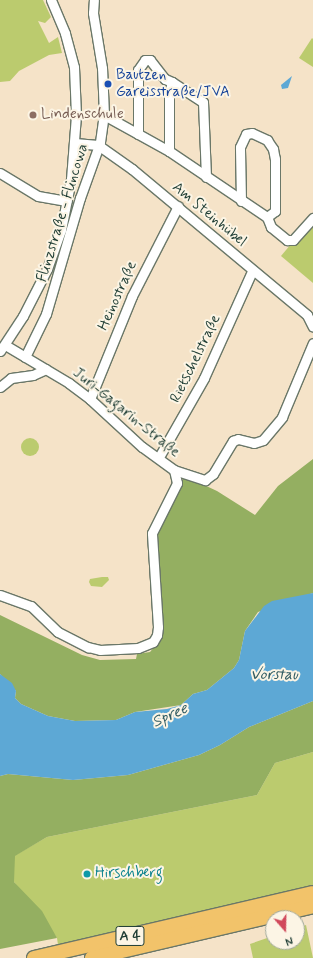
<!DOCTYPE html>
<html>
<head>
<meta charset="utf-8">
<style>
  body { margin:0 }
  #map { position:relative; width:313px; height:958px; overflow:hidden; background:#f5e3c8; font-family:Mynerve,sans-serif }
  div>[style] { position:absolute }
  .green>* { inset:0; background:#bbcb6e }
  .round { border-radius:50% }
  .forest>* { inset:0; background:#94af61 }
  .water>* { inset:0; background:#5da8d5 }
  .roads { filter:drop-shadow(1px 0 #6a7768) drop-shadow(-1px 0 #6a7768) drop-shadow(0 1px #6a7768) drop-shadow(0 -1px #6a7768) }
  .minor>* { height:9px; margin:-4.5px; padding:0 4.5px; transform-origin:4.5px; border-radius:4.5px; background:#fff }
  .highway>* { height:14px; margin:-7px; padding:0 7px; transform-origin:7px; border-radius:7px; background:#f2c36a }
  .dots>* { width:11px; height:11px; translate:-50% -50%; box-sizing:border-box; border:2px solid #fcf5e5; border-radius:50% }
  span { translate:-50% -50%; white-space:nowrap; text-align:center; line-height:1.15; -webkit-text-stroke:4px #fcf5e5; paint-order:stroke }
  .shield-label span { padding:1px 3px; background:#fcf5e5; border:1px solid; border-radius:3px; -webkit-text-stroke-width:0 }
  .shield-label { font-size:14px; color:#1f3d34; font-weight:700 }
  .transit-label { font-size:15px; color:#164399 }
  .left { translate:0 -50%; text-align:left }
  .education-label { font-size:15px; color:#785e54 }
  .street-label { font-size:15px; color:#1f3d34 }
  .culture-label { font-size:15px; color:#0d838f }
  .water-label { font-size:16px; color:#325d64; font-style:italic }
  .north { position:absolute; left:265px; top:910px; width:40px; height:40px; box-sizing:border-box; background:#fcf5e5; border:1px solid #a4ab9e; border-radius:50%; rotate:160deg; font-size:11px; font-weight:700; line-height:16px; text-align:center; color:#1f3d34 }
  .north::after { content:''; display:block; margin:auto; width:14px; height:18px; background:#d1495b; clip-path:polygon(50% 0,100% 100%,50% 72%,0 100%) }
</style>
</head>
<body>
<div id="map">
  <div class="green">
    <i style="clip-path:polygon(0 0,43px 0,51px 17px,45px 23px,38px 21px,49px 43px,58px 37px,62px 53px,49px 55px,19px 71px,10px 81px,0 82px)"></i>
    <i style="clip-path:polygon(312px 38px,313px 39px,313px 67px,299px 58px)"></i>
    <i style="clip-path:polygon(313px 218px,313px 283px,281px 256px)"></i>
    <i class="round" style="left:21px;top:438px;width:18px;height:18px"></i>
    <i style="clip-path:polygon(102px 577px,108px 577px,109px 580px,102px 587px,91px 586px,89px 582px,90px 579px)"></i>
    <i style="clip-path:polygon(313px 752px,313px 885px,58px 945px,57px 938px,14px 882px,14px 856px,47px 837px,257px 795px,275px 763px)"></i>
    <i style="clip-path:polygon(306px 925px,313px 958px,253px 958px,250px 944px,273px 936px,273px 942px,297px 942px,297px 928px)"></i>
  </div>
  <div class="forest">
    <i style="clip-path:polygon(313px 459px,313px 593px,258px 612px,245px 631px,239px 660px,234px 668px,207px 690px,193px 694px,181px 705px,135px 712px,116px 720px,75px 721px,48px 716px,21px 704px,15px 698px,16px 691px,0 674px,0 615px,82px 655px,100px 660px,136px 659px,137px 654px,150px 652px,160px 640px,158px 533px,183px 479px,187px 477px,217px 491px,255px 515px,278px 486px)"></i>
    <i style="clip-path:polygon(313px 701px,313px 752px,275px 763px,257px 795px,47px 837px,15px 856px,14px 882px,42px 911px,57px 938px,0 949px,0 776px,8px 774px,73px 780px,128px 775px,199px 755px,220px 745px,249px 727px)"></i>
  </div>
  <div class="water">
    <i style="clip-path:polygon(292px 76px,288px 88px,282px 89px,281px 85px)"></i>
    <i style="clip-path:polygon(313px 593px,313px 701px,249px 727px,220px 745px,199px 755px,128px 775px,73px 780px,8px 774px,0 776px,0 674px,12px 683px,16px 691px,15px 698px,21px 704px,48px 716px,75px 721px,116px 720px,135px 712px,167px 709px,181px 705px,193px 694px,207px 690px,234px 668px,239px 660px,245px 631px,264px 606px,272px 601px)"></i>
  </div>
  <div class="roads">
    <div class="minor">
      <i style="left:172px;top:82px;width:37px;rotate:33deg"></i>
      <i style="left:203px;top:102px;width:75px;rotate:87.7deg"></i>
      <i style="left:104px;top:115px;width:74px;rotate:29deg"></i>
      <i style="left:169px;top:151px;width:118px;rotate:34deg"></i>
      <i style="left:267px;top:217px;width:11px;rotate:68deg"></i>
      <i style="left:271px;top:227px;width:21px;rotate:39deg"></i>
      <i style="left:287px;top:240px;width:6px"></i>
      <i style="left:293px;top:240px;width:30px;rotate:-48deg"></i>
      <i style="left:138px;top:134px;width:64px;rotate:-90deg"></i>
      <i style="left:138px;top:70px;width:12px;rotate:-55deg"></i>
      <i style="left:145px;top:60px;width:5px"></i>
      <i style="left:150px;top:60px;width:24px;rotate:52deg"></i>
      <i style="left:165px;top:79px;width:8px;rotate:23deg"></i>
      <i style="left:172px;top:82px;width:11px;rotate:105deg"></i>
      <i style="left:169px;top:93px;width:58px;rotate:90deg"></i>
      <i style="left:75px;top:143px;width:23px;rotate:5deg"></i>
      <i style="left:98px;top:145px;width:42px;rotate:35.2deg"></i>
      <i style="left:132px;top:169px;width:228px;rotate:39.8deg"></i>
      <i style="left:307px;top:315px;width:13px;rotate:63deg"></i>
      <i style="left:0;top:173px;width:44px;rotate:31.2deg"></i>
      <i style="left:38px;top:196px;width:29px;rotate:10deg"></i>
      <i style="left:241px;top:201px;width:54px;rotate:-91.1deg"></i>
      <i style="left:240px;top:147px;width:14px;rotate:-65deg"></i>
      <i style="left:246px;top:134px;width:6px;rotate:-9deg"></i>
      <i style="left:252px;top:133px;width:17px;rotate:25deg"></i>
      <i style="left:267px;top:140px;width:11px;rotate:56deg"></i>
      <i style="left:273px;top:149px;width:10px;rotate:79deg"></i>
      <i style="left:275px;top:159px;width:52px;rotate:90deg"></i>
      <i style="left:275px;top:211px;width:10px;rotate:143deg"></i>
      <i style="left:0;top:351px;width:42px;rotate:-56.7deg"></i>
      <i style="left:23px;top:316px;width:53px;rotate:-62.9deg"></i>
      <i style="left:47px;top:269px;width:41px;rotate:-70.3deg"></i>
      <i style="left:61px;top:230px;width:52px;rotate:-78.9deg"></i>
      <i style="left:71px;top:179px;width:64px;rotate:-85.5deg"></i>
      <i style="left:76px;top:115px;width:48px;rotate:-92.4deg"></i>
      <i style="left:74px;top:67px;width:35px;rotate:-105deg"></i>
      <i style="left:65px;top:33px;width:36px;rotate:-113deg"></i>
      <i style="left:25px;top:357px;width:48px;rotate:-64deg"></i>
      <i style="left:46px;top:314px;width:121px;rotate:-73.7deg"></i>
      <i style="left:80px;top:198px;width:59px;rotate:-70.3deg"></i>
      <i style="left:100px;top:142px;width:27px;rotate:-82deg"></i>
      <i style="left:104px;top:115px;width:47px;rotate:-92.4deg"></i>
      <i style="left:102px;top:68px;width:56px;rotate:-99.3deg"></i>
      <i style="left:93px;top:13px;width:13px;rotate:-86deg"></i>
      <i style="left:0;top:387px;width:14px;rotate:-39deg"></i>
      <i style="left:11px;top:378px;width:22px;rotate:-8deg"></i>
      <i style="left:33px;top:375px;width:14px;rotate:-25deg"></i>
      <i style="left:90px;top:399px;width:111px;rotate:-67.8deg"></i>
      <i style="left:132px;top:296px;width:101px;rotate:-62.9deg"></i>
      <i style="left:159px;top:457px;width:91px;rotate:-60.3deg"></i>
      <i style="left:204px;top:378px;width:117px;rotate:-65.8deg"></i>
      <i style="left:174px;top:470px;width:33px;rotate:18deg"></i>
      <i style="left:205px;top:480px;width:10px;rotate:-37deg"></i>
      <i style="left:213px;top:474px;width:39px;rotate:-59deg"></i>
      <i style="left:233px;top:441px;width:5px;rotate:-22deg"></i>
      <i style="left:238px;top:439px;width:16px;rotate:14deg"></i>
      <i style="left:254px;top:443px;width:9px;rotate:-18deg"></i>
      <i style="left:263px;top:440px;width:30px;rotate:-50deg"></i>
      <i style="left:282px;top:417px;width:80px;rotate:-67.3deg"></i>
      <i style="left:0;top:595px;width:33px;rotate:20deg"></i>
      <i style="left:31px;top:606px;width:37px;rotate:44deg"></i>
      <i style="left:58px;top:632px;width:34px;rotate:27deg"></i>
      <i style="left:88px;top:647px;width:12px;rotate:14deg"></i>
      <i style="left:100px;top:650px;width:38px;rotate:-3deg"></i>
      <i style="left:138px;top:648px;width:16px;rotate:-22deg"></i>
      <i style="left:153px;top:642px;width:8px;rotate:-60deg"></i>
      <i style="left:157px;top:635px;width:8px;rotate:-83deg"></i>
      <i style="left:158px;top:627px;width:94px;rotate:-93.7deg"></i>
      <i style="left:152px;top:533px;width:56px;rotate:-63.4deg"></i>
      <i style="left:177px;top:483px;width:13px;rotate:-103deg"></i>
      <i style="left:174px;top:470px;width:39px;rotate:-144deg"></i>
      <i style="left:142px;top:447px;width:71px;rotate:-137.3deg"></i>
      <i style="left:90px;top:399px;width:26px;rotate:-143deg"></i>
      <i style="left:69px;top:383px;width:74px;rotate:-149.3deg"></i>
    </div>
    <div class="highway">
      <i style="left:34px;top:958px;width:286px;rotate:-13.1deg"></i>
      <i style="left:92px;top:958px;width:227px;rotate:-13.2deg"></i>
    </div>
  </div>
  <div class="dots">
    <i style="left:108px;top:84px;background:#1a4fb4"></i>
    <i style="left:33px;top:115px;background:#8d6e63"></i>
    <i style="left:87px;top:874px;background:#0f9aa8"></i>
  </div>
  <div class="shield-label">
    <span style="left:130px;top:936px">A 4</span>
  </div>
  <div class="transit-label">
    <span class="left" style="left:116px;top:84px">Bautzen<br>Gareisstraße/JVA</span>
  </div>
  <div class="education-label">
    <span class="left" style="left:41px;top:115px">Lindenschule</span>
  </div>
  <div class="street-label">
    <span style="left:63px;top:213px;rotate:-73deg">Flinzstraße - Flincowa</span>
    <span style="left:209px;top:215px;rotate:40deg">Am Steinhübel</span>
    <span style="left:118px;top:296px;rotate:-66deg">Heinostraße</span>
    <span style="left:196px;top:359px;rotate:-64deg">Rietschelstraße</span>
    <span style="left:126px;top:413px;rotate:39deg">Juri-Gagarin-Straße</span>
  </div>
  <div class="culture-label">
    <span class="left" style="left:95px;top:874px">Hirschberg</span>
  </div>
  <div class="water-label">
    <span style="left:274px;top:675px">Vorstau</span>
    <span style="left:170px;top:716px;rotate:-25deg">Spree</span>
  </div>
  <div class="north">N</div>
</div>
</body>
</html>
